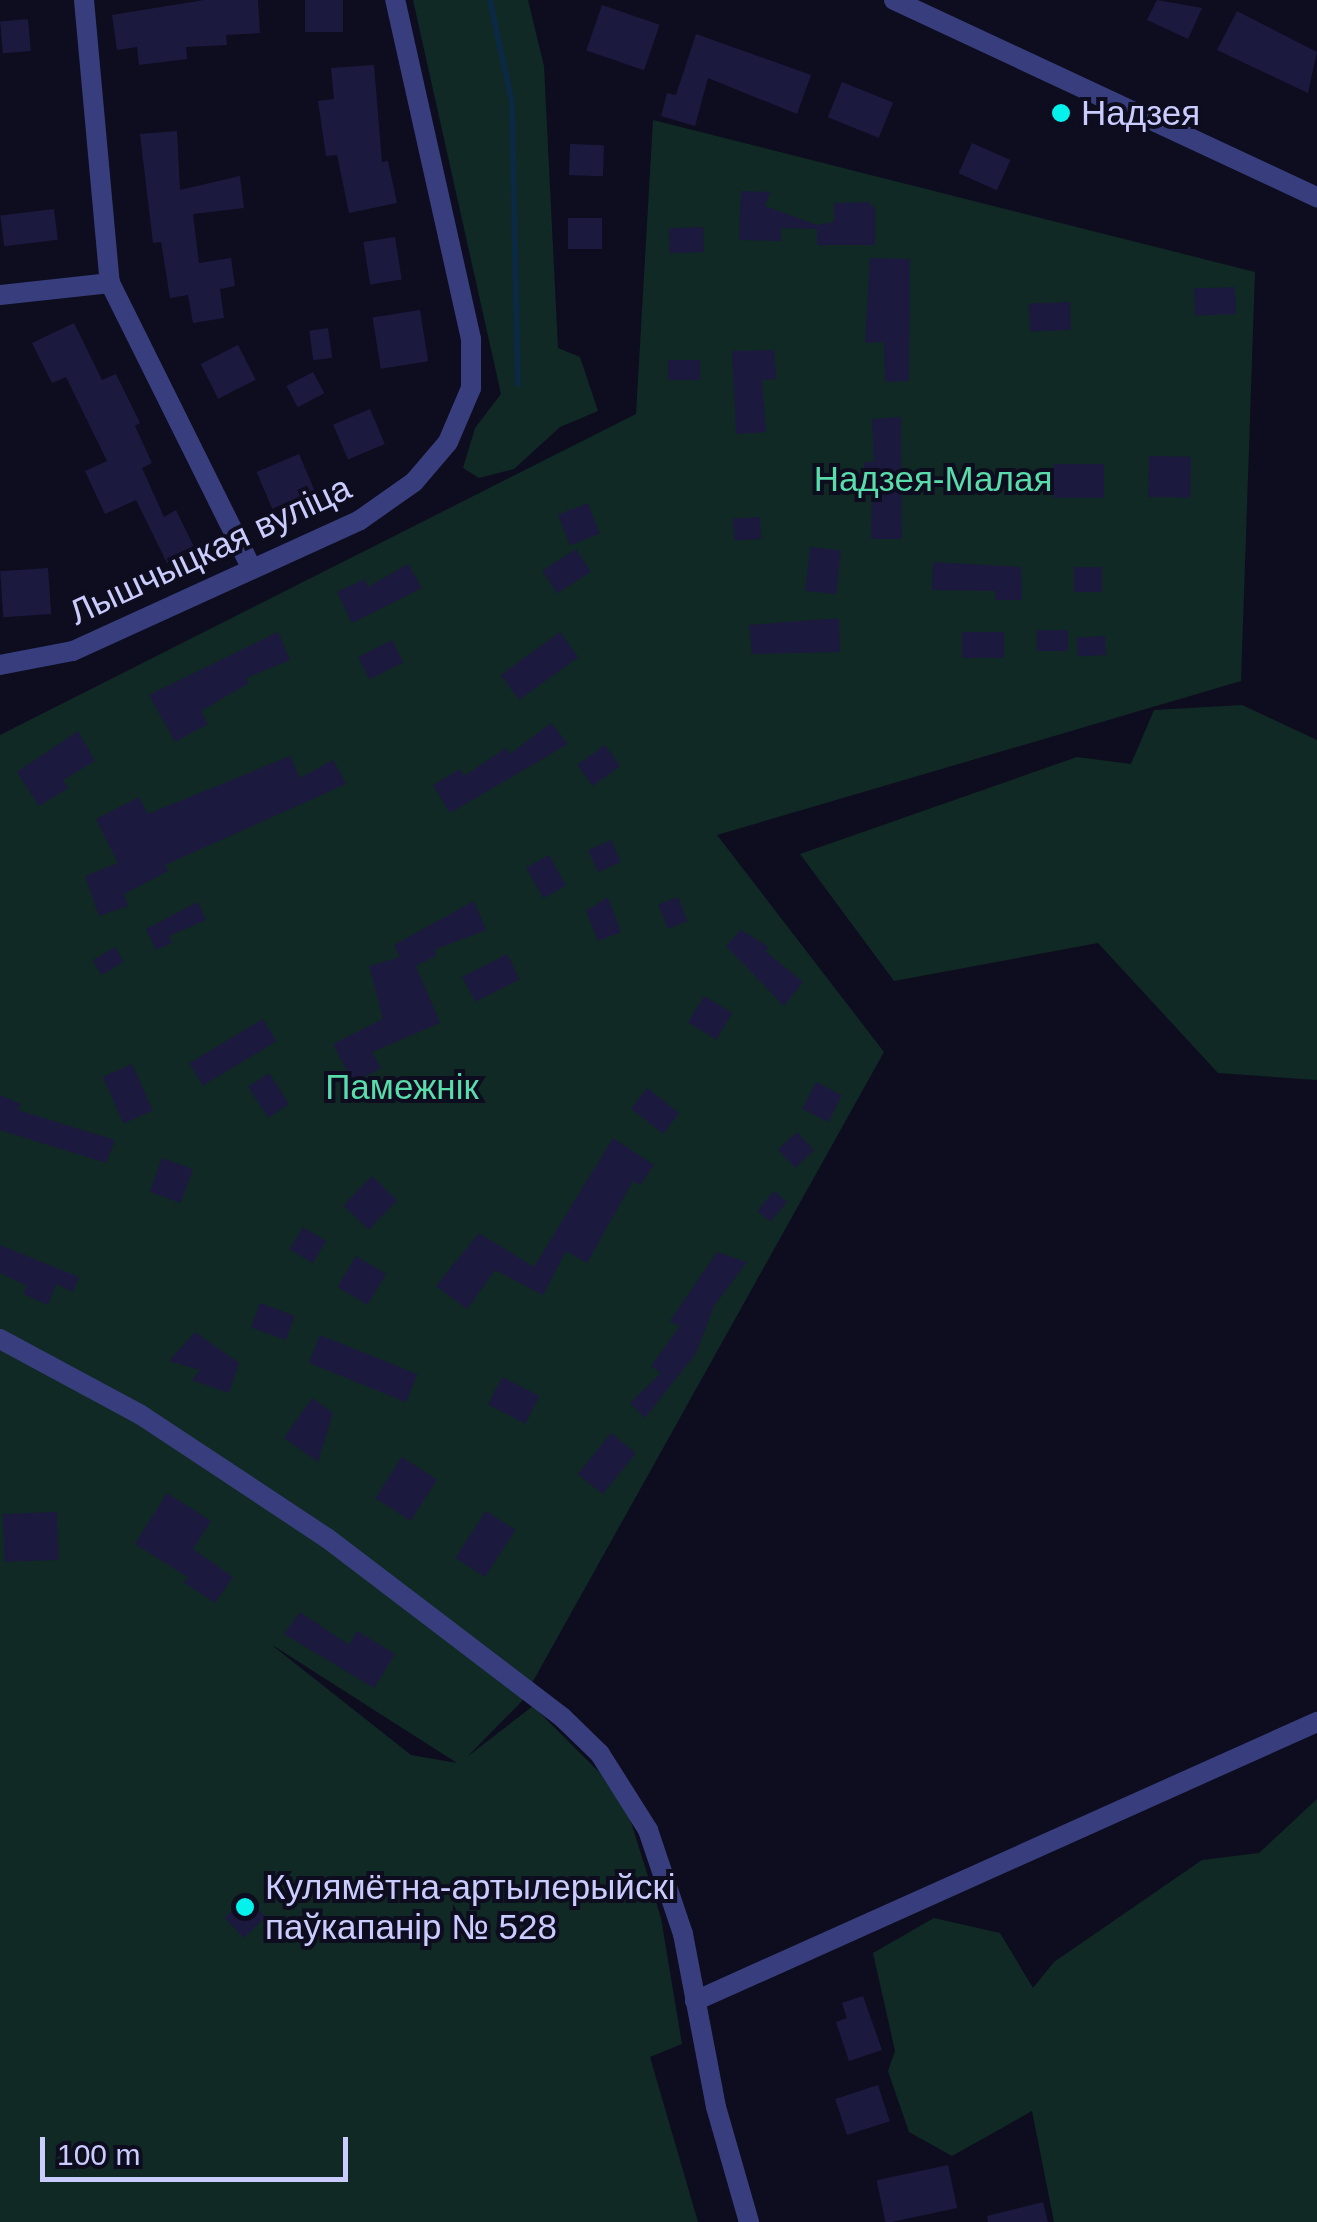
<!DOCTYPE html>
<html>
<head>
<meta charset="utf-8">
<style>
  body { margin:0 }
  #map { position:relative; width:1317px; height:2222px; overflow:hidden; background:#0d0d1f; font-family:Arial,sans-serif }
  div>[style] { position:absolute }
  .green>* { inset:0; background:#102924 }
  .stream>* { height:6px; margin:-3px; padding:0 3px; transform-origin:3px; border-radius:3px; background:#0c2943 }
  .building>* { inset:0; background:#1c193f; transform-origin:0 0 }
  .minor>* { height:20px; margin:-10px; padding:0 10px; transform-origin:10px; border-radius:10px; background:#383e7d }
  .dots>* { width:28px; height:28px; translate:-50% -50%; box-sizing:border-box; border:5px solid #0d0d1f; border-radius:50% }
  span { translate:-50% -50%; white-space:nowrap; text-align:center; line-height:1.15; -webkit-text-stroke:8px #0d0d1f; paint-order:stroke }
  .poi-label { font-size:35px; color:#cbccfe }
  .left { translate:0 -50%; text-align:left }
  .park-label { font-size:35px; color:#59dcaa }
  .street-label { font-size:35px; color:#cbccfe }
  .scale { position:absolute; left:40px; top:2137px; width:308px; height:45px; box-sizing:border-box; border:5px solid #cbccfe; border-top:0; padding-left:12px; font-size:30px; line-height:35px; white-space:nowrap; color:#cbccfe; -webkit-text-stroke:8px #0d0d1f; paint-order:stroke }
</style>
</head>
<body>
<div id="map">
  <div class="green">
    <i style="clip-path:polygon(413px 0,528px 0,544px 66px,558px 348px,580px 357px,598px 411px,560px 427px,514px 469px,479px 478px,463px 468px,475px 428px,501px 394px)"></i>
    <i style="clip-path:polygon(evenodd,653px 120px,1255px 272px,1241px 681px,717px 835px,884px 1052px,522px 1701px,467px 1757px,533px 1706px,600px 1773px,630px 1819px,661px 1918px,682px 2044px,650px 2057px,698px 2222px,0 2222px,0 735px,636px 414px,653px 120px,273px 1646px,274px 1646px,457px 1763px,411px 1755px,273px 1646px)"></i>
    <i style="clip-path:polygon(1242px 705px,1317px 740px,1317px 1080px,1218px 1073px,1098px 943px,894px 981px,800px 854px,1077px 757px,1131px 764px,1154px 710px)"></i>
    <i style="clip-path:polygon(1317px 1799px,1317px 2222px,1054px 2222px,1032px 2111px,952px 2156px,909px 2132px,888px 2071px,895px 2051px,873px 1953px,934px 1918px,1000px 1933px,1033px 1988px,1054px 1962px,1202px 1860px,1259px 1853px)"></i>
  </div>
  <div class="stream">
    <i style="left:490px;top:0;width:105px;rotate:77.9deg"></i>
    <i style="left:512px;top:103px;width:281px;rotate:88.8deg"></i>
  </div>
  <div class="building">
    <i style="clip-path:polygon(204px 0,258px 0,260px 33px,226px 35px,227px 45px,186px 47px,187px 59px,139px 65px,137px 47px,117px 50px,112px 15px)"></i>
    <i style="left:305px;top:0;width:38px;height:32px"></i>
    <i style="clip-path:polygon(1157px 0,1202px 8px,1188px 39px,1147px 20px)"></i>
    <i style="left:602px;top:5px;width:61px;height:48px;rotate:19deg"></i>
    <i style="clip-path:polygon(1237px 11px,1317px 52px,1308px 93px,1217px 50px)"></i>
    <i style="left:28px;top:19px;width:32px;height:28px;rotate:85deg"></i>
    <i style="clip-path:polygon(696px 34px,811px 75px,797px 114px,708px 78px,695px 126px,661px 116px,667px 93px,676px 95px)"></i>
    <i style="clip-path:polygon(374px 65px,382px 162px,388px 161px,397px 203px,349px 213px,337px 155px,326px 156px,318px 101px,334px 99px,331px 68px)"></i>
    <i style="left:842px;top:82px;width:55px;height:38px;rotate:22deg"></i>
    <i style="clip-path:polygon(177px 131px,180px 190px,240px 176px,244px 208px,193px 214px,199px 263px,231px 258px,235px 286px,220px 289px,224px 318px,193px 323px,188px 295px,170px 298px,161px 242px,153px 243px,140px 134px)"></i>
    <i style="left:972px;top:143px;width:42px;height:33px;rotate:24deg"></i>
    <i style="left:570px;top:144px;width:34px;height:31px;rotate:2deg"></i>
    <i style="clip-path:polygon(741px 191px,770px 192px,765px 206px,817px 225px,834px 222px,834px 203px,869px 202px,875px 209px,875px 245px,817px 245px,817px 229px,781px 228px,781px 241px,739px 240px)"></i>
    <i style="left:54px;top:209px;width:31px;height:54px;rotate:83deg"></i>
    <i style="left:568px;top:218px;width:34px;height:31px"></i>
    <i style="left:703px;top:227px;width:25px;height:34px;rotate:88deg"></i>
    <i style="left:395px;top:237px;width:43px;height:32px;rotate:81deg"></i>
    <i style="clip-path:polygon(870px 258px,910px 259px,909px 381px,885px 382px,884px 342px,865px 343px)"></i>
    <i style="left:1235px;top:287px;width:27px;height:41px;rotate:88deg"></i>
    <i style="left:1070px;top:302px;width:28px;height:41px;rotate:88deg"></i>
    <i style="left:420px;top:310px;width:52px;height:48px;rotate:81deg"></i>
    <i style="clip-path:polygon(74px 323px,102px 380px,116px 374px,140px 423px,135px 426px,152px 463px,142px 468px,164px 517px,176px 510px,195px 549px,167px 563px,136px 500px,105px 514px,85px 471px,107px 461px,66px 377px,52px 383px,32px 343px)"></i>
    <i style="left:328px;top:328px;width:30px;height:19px;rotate:82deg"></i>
    <i style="left:238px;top:345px;width:39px;height:42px;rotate:63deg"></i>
    <i style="clip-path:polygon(774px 350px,776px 379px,762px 380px,766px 432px,736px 434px,732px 351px)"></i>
    <i style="left:668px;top:360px;width:32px;height:20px"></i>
    <i style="left:313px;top:372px;width:24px;height:30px;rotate:62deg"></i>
    <i style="left:370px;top:409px;width:38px;height:40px;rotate:67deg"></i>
    <i style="clip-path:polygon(901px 417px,902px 539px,871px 539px,872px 488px,864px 488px,864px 462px,874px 462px,872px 419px)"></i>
    <i style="left:299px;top:454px;width:40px;height:46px;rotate:67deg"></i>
    <i style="left:1149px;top:456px;width:42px;height:41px;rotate:1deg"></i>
    <i style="left:1054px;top:464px;width:50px;height:34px"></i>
    <i style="left:588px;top:503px;width:33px;height:32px;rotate:69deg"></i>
    <i style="left:760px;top:517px;width:22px;height:27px;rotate:87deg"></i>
    <i style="left:810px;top:547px;width:31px;height:44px;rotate:6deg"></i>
    <i style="left:576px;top:549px;width:27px;height:40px;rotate:57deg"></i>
    <i style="clip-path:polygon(933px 562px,1021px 567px,1022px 600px,995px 600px,995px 591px,932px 590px)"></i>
    <i style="clip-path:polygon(408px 564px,422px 588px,352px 623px,337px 592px,365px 579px,368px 587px)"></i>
    <i style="left:1074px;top:567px;width:28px;height:25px"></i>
    <i style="left:48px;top:568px;width:46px;height:48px;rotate:86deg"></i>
    <i style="clip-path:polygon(825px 619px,839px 619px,840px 652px,752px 654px,749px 625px)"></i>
    <i style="left:1037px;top:630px;width:31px;height:21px"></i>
    <i style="clip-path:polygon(278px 632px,290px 660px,246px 678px,249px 683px,201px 711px,208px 724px,175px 742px,149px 695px)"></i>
    <i style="left:560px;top:632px;width:31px;height:73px;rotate:54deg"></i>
    <i style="left:962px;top:632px;width:42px;height:26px"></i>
    <i style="left:1105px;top:636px;width:19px;height:28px;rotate:87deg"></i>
    <i style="left:392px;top:640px;width:25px;height:38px;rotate:63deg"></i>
    <i style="clip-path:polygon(551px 723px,568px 744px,450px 813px,433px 785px,460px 769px,464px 776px,506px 748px,510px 754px)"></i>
    <i style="clip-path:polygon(78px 731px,95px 761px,63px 780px,68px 788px,39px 806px,17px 772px)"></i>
    <i style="left:605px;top:745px;width:26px;height:34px;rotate:54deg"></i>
    <i style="clip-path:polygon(290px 756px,300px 778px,333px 760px,346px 784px,165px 865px,168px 871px,124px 894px,128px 906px,99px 916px,85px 876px,118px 863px,96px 819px,139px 797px,148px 814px)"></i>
    <i style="left:611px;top:840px;width:24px;height:25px;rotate:66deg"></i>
    <i style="left:549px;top:855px;width:35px;height:26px;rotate:61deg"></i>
    <i style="clip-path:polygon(608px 897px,621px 932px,598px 941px,586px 911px)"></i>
    <i style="left:678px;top:897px;width:26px;height:21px;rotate:69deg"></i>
    <i style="clip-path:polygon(474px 901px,486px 930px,434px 950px,437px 955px,416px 966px,440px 1023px,372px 1052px,381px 1068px,353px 1083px,333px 1044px,383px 1019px,369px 966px,400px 957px,394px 945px)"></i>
    <i style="clip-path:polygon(198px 902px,206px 920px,169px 936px,172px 943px,156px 950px,146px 929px)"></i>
    <i style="clip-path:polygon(741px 930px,769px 947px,765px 951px,803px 982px,784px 1006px,726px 946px)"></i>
    <i style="left:115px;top:947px;width:17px;height:26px;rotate:59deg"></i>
    <i style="left:507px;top:954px;width:28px;height:50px;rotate:63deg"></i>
    <i style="left:704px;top:996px;width:33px;height:31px;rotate:31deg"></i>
    <i style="left:263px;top:1019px;width:26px;height:86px;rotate:59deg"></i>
    <i style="left:132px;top:1064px;width:51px;height:32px;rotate:66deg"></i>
    <i style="left:269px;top:1073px;width:37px;height:25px;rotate:57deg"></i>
    <i style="left:816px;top:1082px;width:29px;height:30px;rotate:27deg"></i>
    <i style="left:647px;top:1088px;width:41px;height:26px;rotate:38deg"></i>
    <i style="clip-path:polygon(0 1095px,21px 1104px,18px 1110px,115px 1140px,106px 1163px,0 1130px)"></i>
    <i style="left:797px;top:1132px;width:25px;height:26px;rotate:47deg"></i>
    <i style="clip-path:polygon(613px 1138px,654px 1165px,640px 1185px,633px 1181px,587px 1263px,566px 1251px,543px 1295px,495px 1270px,467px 1309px,436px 1286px,479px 1233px,534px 1267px)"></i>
    <i style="left:162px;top:1158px;width:33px;height:36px;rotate:20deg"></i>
    <i style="left:372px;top:1176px;width:35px;height:41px;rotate:44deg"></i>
    <i style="left:774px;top:1191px;width:17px;height:26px;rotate:40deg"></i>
    <i style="left:303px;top:1227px;width:27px;height:26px;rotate:31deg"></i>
    <i style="clip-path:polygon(0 1245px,79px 1277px,73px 1292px,56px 1284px,48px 1305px,23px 1294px,27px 1286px,0 1273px)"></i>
    <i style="clip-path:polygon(717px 1252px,747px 1262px,714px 1306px,696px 1353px,645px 1418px,630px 1403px,661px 1373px,651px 1366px,680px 1326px,670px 1321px)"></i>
    <i style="left:356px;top:1256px;width:35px;height:36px;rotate:31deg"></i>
    <i style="left:260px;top:1303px;width:37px;height:26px;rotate:20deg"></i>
    <i style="clip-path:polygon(195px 1332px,239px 1363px,229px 1393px,192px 1380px,200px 1370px,169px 1361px)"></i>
    <i style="left:320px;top:1335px;width:105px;height:30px;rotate:22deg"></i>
    <i style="left:502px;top:1377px;width:42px;height:31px;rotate:27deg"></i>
    <i style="clip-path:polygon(312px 1398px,333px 1413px,318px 1462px,284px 1438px)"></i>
    <i style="left:611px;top:1433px;width:32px;height:53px;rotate:39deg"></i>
    <i style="left:402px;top:1457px;width:42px;height:49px;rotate:33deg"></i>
    <i style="clip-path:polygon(167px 1493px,211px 1521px,193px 1549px,233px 1577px,215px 1603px,183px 1582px,189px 1578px,135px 1544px)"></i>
    <i style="left:486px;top:1511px;width:35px;height:56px;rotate:33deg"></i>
    <i style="left:57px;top:1512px;width:48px;height:54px;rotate:88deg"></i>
    <i style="clip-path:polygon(300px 1612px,349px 1645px,357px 1631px,395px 1654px,374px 1688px,284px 1634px)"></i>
    <i style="left:246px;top:1897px;width:28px;height:30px;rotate:46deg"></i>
    <i style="clip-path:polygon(863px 1996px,882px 2050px,849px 2061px,836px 2022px,847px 2018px,842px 2003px)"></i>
    <i style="left:878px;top:2085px;width:38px;height:45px;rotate:72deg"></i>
    <i style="left:948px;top:2165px;width:44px;height:73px;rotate:78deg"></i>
    <i style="clip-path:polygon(1043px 2202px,1048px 2222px,988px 2222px,987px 2216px)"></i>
  </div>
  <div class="minor">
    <i style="left:84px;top:0;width:284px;rotate:84.8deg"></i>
    <i style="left:110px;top:283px;width:317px;rotate:63.6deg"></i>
    <i style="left:894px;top:0;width:467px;rotate:25deg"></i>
    <i style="left:0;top:295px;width:111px;rotate:-6.2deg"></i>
    <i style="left:0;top:665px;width:74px;rotate:-10.9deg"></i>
    <i style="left:73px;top:651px;width:315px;rotate:-24.5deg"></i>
    <i style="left:360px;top:520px;width:66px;rotate:-35.1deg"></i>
    <i style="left:414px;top:482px;width:52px;rotate:-49.6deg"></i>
    <i style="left:448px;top:442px;width:59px;rotate:-66.9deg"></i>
    <i style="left:471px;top:388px;width:49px;rotate:-90deg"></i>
    <i style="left:471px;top:339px;width:347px;rotate:-102.6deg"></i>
    <i style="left:0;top:1339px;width:160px;rotate:28.3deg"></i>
    <i style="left:141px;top:1415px;width:223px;rotate:33.5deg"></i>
    <i style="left:327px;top:1538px;width:295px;rotate:37.3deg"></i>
    <i style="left:562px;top:1717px;width:53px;rotate:44.2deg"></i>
    <i style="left:600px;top:1754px;width:90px;rotate:57.7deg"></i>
    <i style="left:648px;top:1830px;width:110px;rotate:71.4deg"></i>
    <i style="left:683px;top:1934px;width:176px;rotate:79.2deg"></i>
    <i style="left:716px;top:2107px;width:120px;rotate:74deg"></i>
    <i style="left:695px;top:2001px;width:682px;rotate:-24.16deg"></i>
  </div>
  <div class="dots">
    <i style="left:1061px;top:113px;background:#04f2eb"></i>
    <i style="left:245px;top:1907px;background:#04f2eb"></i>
  </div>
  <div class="poi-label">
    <span class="left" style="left:1081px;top:113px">Надзея</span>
    <span class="left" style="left:265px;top:1907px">Кулямётна-артылерыйскі<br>паўкапанір № 528</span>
  </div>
  <div class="park-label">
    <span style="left:933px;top:479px">Надзея-Малая</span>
    <span style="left:402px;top:1087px">Памежнік</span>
  </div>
  <div class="street-label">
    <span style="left:210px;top:550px;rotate:-25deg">Лышчыцкая вуліца</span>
  </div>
  <div class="scale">100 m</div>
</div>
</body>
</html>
